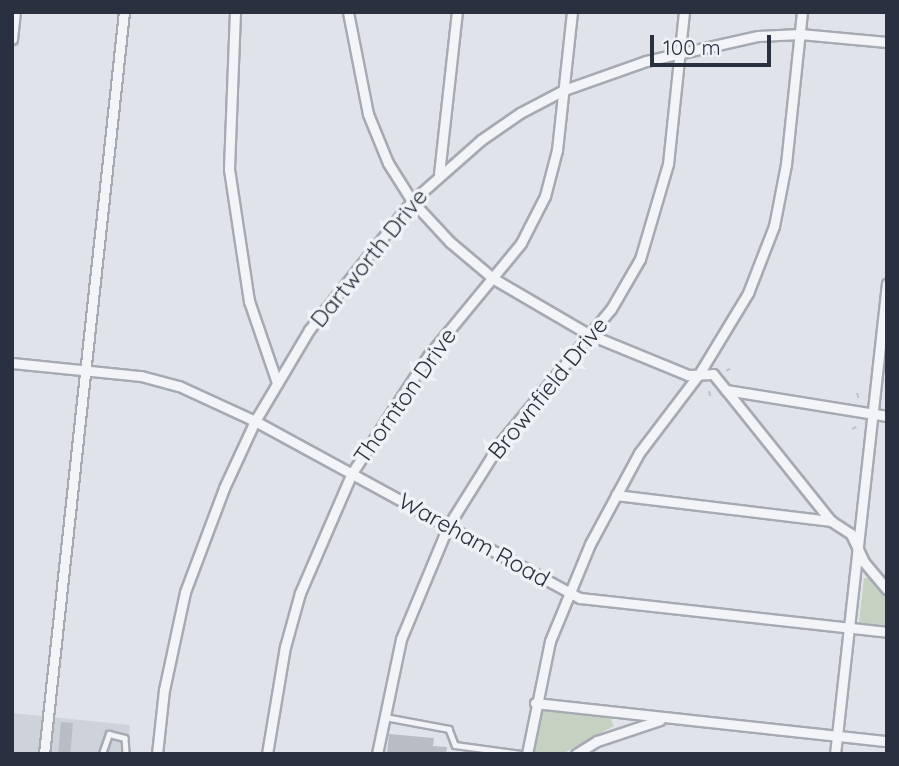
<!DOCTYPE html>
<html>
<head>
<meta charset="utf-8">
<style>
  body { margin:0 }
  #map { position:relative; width:899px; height:766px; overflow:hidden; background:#e0e3e9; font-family:Quicksand,sans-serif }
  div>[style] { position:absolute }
  .built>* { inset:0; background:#ced2da }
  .green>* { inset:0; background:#c5d2c1 }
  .building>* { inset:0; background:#b7bcc5; transform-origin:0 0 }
  .path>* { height:2px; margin-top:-1px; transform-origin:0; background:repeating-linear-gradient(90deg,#bec1c7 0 5px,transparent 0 10px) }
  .roads { filter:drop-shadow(2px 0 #a5aab3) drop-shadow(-2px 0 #a5aab3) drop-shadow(0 2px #a5aab3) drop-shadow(0 -2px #a5aab3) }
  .service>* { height:4.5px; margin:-2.25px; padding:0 2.25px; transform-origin:2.25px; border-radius:2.25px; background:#f2f4f7 }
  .minor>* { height:9px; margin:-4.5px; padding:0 4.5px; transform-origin:4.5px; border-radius:4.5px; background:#f2f4f7 }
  span { translate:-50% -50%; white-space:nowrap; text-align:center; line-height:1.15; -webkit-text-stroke:7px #eff2f6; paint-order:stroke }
  .street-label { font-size:23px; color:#293040 }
  .frame { position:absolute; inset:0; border:14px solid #293040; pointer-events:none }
  .scale { position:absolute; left:650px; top:35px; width:121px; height:32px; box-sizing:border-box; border:4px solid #293040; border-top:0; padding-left:9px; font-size:21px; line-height:24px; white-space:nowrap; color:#293040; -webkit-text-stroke:5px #eff2f6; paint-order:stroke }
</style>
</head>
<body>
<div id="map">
  <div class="built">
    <i style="clip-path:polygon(12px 713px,130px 725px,127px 754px,12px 754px)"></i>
  </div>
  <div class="green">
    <i style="clip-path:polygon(864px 578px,870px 578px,887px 597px,887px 628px,859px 623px)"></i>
    <i style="clip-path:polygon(544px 709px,609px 716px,614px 726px,562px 754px,529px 754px,538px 712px)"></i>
  </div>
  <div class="building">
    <i style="left:61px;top:722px;width:12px;height:32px;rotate:5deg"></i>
    <i style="clip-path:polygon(389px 734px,434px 738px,433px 746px,447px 747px,446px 754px,387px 754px)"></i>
  </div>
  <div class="path">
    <i style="left:726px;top:371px;width:10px;rotate:-29deg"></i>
    <i style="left:709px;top:391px;width:9px;rotate:77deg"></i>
    <i style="left:857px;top:393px;width:9px;rotate:72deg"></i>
    <i style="left:852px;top:429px;width:9px;rotate:-27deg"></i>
  </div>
  <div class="roads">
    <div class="service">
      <i style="left:385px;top:717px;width:65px;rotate:10.6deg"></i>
      <i style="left:449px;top:729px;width:17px;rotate:69deg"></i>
      <i style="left:455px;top:745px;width:68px;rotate:7.7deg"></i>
      <i style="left:102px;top:754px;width:21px;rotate:-71deg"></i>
      <i style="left:109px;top:734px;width:16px;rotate:14deg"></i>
      <i style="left:125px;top:738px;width:16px;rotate:86deg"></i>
    </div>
    <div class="minor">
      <i style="left:235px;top:12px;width:157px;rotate:92.2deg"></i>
      <i style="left:229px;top:169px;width:134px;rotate:81.4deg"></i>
      <i style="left:249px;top:301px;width:87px;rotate:71.1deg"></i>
      <i style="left:348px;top:12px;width:104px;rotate:78.9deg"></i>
      <i style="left:368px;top:114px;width:53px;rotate:67.8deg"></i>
      <i style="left:388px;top:163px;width:45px;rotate:57.7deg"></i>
      <i style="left:412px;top:201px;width:56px;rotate:47.2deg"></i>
      <i style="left:450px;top:242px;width:57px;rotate:40.1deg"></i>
      <i style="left:494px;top:279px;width:109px;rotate:30.3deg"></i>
      <i style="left:588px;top:334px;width:108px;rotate:22.3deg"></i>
      <i style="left:688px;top:375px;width:25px;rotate:-2deg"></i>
      <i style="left:713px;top:374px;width:21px;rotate:51deg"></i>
      <i style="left:726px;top:390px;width:163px;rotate:9.2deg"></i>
      <i style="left:12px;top:39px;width:27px;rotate:-84deg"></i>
      <i style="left:439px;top:174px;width:163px;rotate:-83.7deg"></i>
      <i style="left:12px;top:363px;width:130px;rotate:5.8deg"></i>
      <i style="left:141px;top:376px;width:39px;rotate:15deg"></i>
      <i style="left:179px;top:386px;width:84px;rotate:24.7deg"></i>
      <i style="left:255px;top:421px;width:370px;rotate:28.6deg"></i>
      <i style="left:580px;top:598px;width:309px;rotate:6.3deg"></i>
      <i style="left:726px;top:390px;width:168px;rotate:51.3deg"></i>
      <i style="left:831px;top:521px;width:24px;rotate:33deg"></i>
      <i style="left:851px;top:534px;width:31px;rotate:65deg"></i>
      <i style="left:864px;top:562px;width:35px;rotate:50deg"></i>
      <i style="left:616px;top:495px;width:217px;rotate:6.9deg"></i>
      <i style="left:535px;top:703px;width:354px;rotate:6.2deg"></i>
      <i style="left:44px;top:754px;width:746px;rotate:-83.85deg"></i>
      <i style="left:157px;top:754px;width:64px;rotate:-83.8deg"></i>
      <i style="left:164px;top:690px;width:100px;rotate:-77.9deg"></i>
      <i style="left:185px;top:592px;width:111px;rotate:-69.4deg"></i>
      <i style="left:224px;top:488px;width:74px;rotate:-65.2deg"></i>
      <i style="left:255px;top:421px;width:106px;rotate:-59.3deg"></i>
      <i style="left:309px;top:330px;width:165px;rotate:-51.4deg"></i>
      <i style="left:412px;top:201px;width:92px;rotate:-41.5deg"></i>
      <i style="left:481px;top:140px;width:47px;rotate:-34.7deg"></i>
      <i style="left:520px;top:113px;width:50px;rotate:-27.6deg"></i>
      <i style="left:564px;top:90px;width:87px;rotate:-19.5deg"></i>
      <i style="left:646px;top:61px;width:115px;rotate:-12.6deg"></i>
      <i style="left:758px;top:36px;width:42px;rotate:-2.7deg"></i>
      <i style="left:800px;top:34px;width:87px;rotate:5.3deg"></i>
      <i style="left:267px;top:754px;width:109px;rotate:-80.5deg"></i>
      <i style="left:285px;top:647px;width:56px;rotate:-74.5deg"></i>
      <i style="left:300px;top:593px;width:131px;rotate:-66.6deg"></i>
      <i style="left:352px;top:473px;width:140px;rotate:-57deg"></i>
      <i style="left:428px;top:356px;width:146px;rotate:-50.5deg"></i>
      <i style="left:521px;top:243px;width:53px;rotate:-62.9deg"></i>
      <i style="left:545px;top:196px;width:48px;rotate:-75.4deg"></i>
      <i style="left:557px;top:150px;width:139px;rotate:-83.8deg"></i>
      <i style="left:377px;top:754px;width:117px;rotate:-78.2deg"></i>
      <i style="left:401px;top:639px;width:122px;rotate:-67.4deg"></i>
      <i style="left:448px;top:526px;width:98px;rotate:-57.9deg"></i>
      <i style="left:500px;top:443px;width:174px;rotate:-50.4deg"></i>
      <i style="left:611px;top:309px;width:58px;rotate:-59.9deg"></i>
      <i style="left:640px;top:259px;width:99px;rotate:-73.6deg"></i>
      <i style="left:668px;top:164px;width:153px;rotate:-84deg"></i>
      <i style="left:527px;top:754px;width:115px;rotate:-78.5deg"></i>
      <i style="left:550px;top:641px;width:105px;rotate:-67.6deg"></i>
      <i style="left:590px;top:544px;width:103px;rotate:-61.7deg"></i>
      <i style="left:639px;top:453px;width:99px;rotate:-52.8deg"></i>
      <i style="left:699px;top:374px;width:95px;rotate:-58.8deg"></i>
      <i style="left:748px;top:293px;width:72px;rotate:-68.8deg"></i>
      <i style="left:774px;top:226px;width:63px;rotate:-79deg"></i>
      <i style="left:786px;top:164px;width:153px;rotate:-84deg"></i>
      <i style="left:576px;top:754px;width:25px;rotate:-32deg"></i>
      <i style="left:597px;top:741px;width:66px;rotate:-18.4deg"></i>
      <i style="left:835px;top:754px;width:473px;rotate:-83.7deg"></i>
    </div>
  </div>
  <div class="street-label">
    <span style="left:369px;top:258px;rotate:-51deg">Dartworth Drive</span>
    <span style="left:548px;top:388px;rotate:-51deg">Brownfield Drive</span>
    <span style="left:405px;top:396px;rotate:-55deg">Thornton Drive</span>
    <span style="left:474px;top:540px;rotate:29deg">Wareham Road</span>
  </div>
  <div class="frame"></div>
  <div class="scale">100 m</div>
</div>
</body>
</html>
